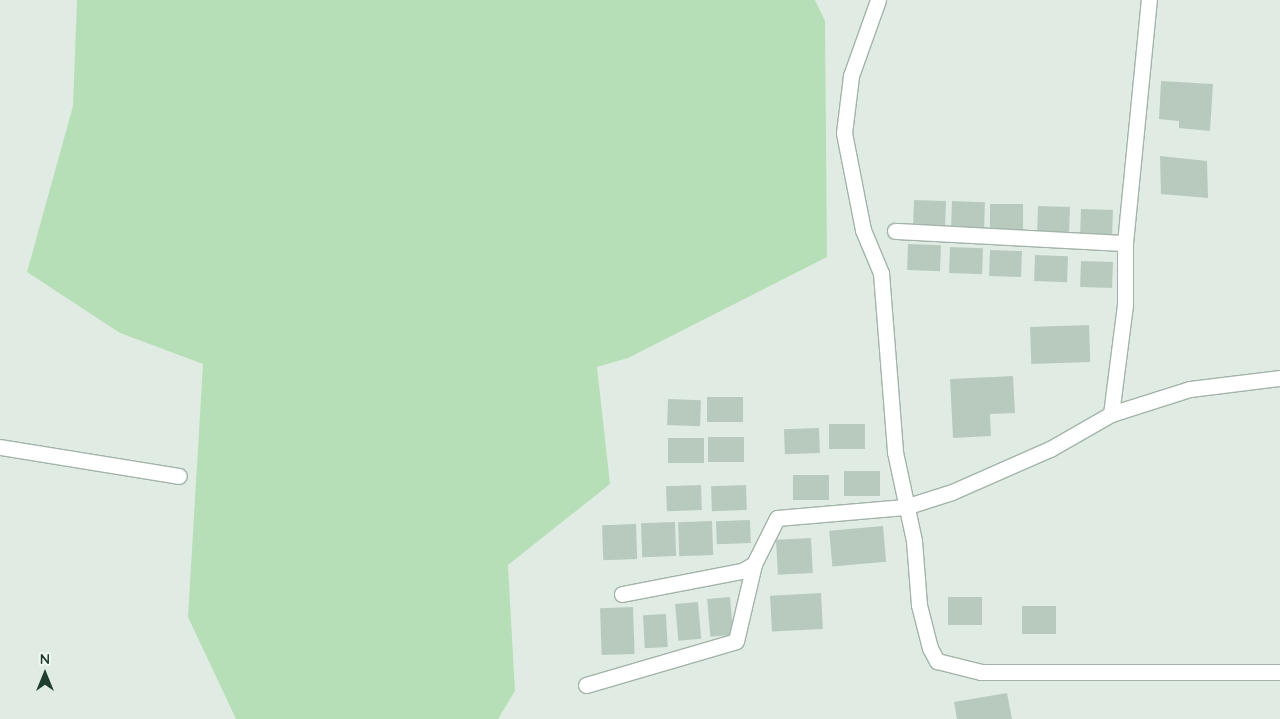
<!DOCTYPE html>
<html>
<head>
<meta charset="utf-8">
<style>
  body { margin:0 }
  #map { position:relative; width:1280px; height:719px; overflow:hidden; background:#e0ece3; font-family:Quicksand,sans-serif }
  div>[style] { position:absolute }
  .green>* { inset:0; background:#b7dfb7 }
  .building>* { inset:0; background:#b8cabe; transform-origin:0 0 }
  .roads { filter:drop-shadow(1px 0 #a2b4a9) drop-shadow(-1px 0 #a2b4a9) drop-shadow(0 1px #a2b4a9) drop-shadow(0 -1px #a2b4a9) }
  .lane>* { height:15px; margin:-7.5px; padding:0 7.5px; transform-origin:7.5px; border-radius:7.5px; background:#fff }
  .street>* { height:15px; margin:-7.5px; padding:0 7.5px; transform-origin:7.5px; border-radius:7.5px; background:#fff }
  span { translate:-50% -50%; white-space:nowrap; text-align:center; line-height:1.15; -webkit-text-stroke:4px #f0f8f2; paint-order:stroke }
  .north { position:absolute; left:20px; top:649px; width:50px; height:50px; -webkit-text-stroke:4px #f0f8f2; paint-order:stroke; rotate:0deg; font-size:14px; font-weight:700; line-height:20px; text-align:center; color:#1f3e2e }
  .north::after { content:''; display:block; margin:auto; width:18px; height:22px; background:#1f3e2e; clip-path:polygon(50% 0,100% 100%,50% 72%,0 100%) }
</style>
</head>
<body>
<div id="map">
  <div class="green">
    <i style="clip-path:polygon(77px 0,815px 0,825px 21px,827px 257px,628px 358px,597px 367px,610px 484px,508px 565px,515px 691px,498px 719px,236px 719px,188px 617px,203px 364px,120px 333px,27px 272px,73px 106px)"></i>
  </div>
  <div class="building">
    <i style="clip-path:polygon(1161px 81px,1213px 84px,1210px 131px,1179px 128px,1179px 121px,1159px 119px)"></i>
    <i style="clip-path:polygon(1160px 156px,1207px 161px,1208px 198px,1161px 194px)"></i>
    <i style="left:914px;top:200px;width:32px;height:26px;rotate:2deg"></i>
    <i style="left:952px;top:201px;width:33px;height:26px;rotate:2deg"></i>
    <i style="left:990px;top:204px;width:33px;height:26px"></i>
    <i style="left:1038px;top:206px;width:32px;height:26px;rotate:2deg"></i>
    <i style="left:1081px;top:209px;width:32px;height:26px;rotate:2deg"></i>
    <i style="left:908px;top:244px;width:33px;height:26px;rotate:2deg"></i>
    <i style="left:950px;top:247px;width:33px;height:26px;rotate:2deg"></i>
    <i style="left:990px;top:250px;width:32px;height:26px;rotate:2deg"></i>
    <i style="left:1035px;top:255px;width:33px;height:26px;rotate:2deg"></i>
    <i style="left:1081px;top:261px;width:32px;height:26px;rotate:2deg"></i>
    <i style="left:1089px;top:325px;width:37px;height:59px;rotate:88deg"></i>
    <i style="clip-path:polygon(1013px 376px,1015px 413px,990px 414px,991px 436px,953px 438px,950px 379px)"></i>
    <i style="left:707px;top:397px;width:36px;height:25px"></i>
    <i style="left:668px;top:399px;width:33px;height:26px;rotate:2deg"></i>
    <i style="left:865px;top:424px;width:25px;height:36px;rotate:90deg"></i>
    <i style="left:819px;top:428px;width:25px;height:35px;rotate:88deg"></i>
    <i style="left:744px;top:437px;width:25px;height:36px;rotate:90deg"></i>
    <i style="left:704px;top:438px;width:25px;height:36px;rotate:90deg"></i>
    <i style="left:880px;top:471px;width:25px;height:36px;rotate:90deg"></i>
    <i style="left:829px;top:475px;width:25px;height:36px;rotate:90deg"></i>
    <i style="left:701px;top:485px;width:25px;height:35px;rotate:88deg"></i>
    <i style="left:746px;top:485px;width:25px;height:35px;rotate:88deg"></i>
    <i style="left:750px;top:520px;width:23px;height:34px;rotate:88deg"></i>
    <i style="left:712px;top:521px;width:34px;height:34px;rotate:88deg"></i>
    <i style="left:675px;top:522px;width:34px;height:34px;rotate:88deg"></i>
    <i style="left:636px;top:524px;width:35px;height:34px;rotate:88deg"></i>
    <i style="left:883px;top:526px;width:36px;height:54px;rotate:85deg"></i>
    <i style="left:811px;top:538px;width:35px;height:35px;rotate:87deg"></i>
    <i style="left:821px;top:593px;width:36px;height:51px;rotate:87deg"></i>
    <i style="left:730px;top:597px;width:38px;height:23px;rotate:85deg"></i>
    <i style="left:948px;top:597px;width:34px;height:28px"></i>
    <i style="left:698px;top:602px;width:37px;height:23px;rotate:85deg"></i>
    <i style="left:1022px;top:606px;width:34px;height:28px"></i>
    <i style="left:633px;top:607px;width:47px;height:33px;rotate:88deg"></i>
    <i style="left:666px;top:614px;width:33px;height:23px;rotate:87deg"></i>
    <i style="clip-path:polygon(1007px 693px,1012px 719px,957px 719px,954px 702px)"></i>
  </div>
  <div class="roads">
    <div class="lane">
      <i style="left:0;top:447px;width:181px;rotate:9.2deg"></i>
    </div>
    <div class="street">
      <i style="left:878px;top:0;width:81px;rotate:109.6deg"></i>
      <i style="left:851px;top:76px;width:57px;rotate:97deg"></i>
      <i style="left:844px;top:133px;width:99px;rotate:78.9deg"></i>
      <i style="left:863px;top:230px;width:47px;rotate:67.3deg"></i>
      <i style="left:881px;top:273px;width:180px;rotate:85.5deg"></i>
      <i style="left:895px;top:452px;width:91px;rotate:77.9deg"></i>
      <i style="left:914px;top:541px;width:64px;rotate:85.5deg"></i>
      <i style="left:919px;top:605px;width:44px;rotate:75.7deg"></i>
      <i style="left:930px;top:648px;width:15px;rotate:62deg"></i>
      <i style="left:937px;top:661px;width:45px;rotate:14deg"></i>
      <i style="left:981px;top:672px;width:299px"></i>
      <i style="left:895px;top:231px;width:230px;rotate:3deg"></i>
      <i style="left:1111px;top:414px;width:110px;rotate:-82.7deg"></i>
      <i style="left:1125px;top:305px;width:62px;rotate:-90deg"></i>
      <i style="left:1125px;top:243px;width:244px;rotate:-84.4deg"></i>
      <i style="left:622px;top:594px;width:122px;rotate:-10.9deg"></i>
      <i style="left:742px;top:571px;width:14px;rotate:-30deg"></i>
      <i style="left:586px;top:685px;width:156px;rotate:-16.3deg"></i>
      <i style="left:736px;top:641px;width:79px;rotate:-76.8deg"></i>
      <i style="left:754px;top:564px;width:51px;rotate:-63.4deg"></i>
      <i style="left:777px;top:518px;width:128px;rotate:-4.9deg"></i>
      <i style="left:905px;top:507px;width:49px;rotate:-17.7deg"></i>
      <i style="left:952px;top:492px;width:107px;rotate:-23.7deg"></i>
      <i style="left:1050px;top:449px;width:70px;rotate:-29.8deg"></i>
      <i style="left:1111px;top:414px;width:83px;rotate:-17.6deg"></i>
      <i style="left:1190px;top:389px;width:91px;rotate:-7deg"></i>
    </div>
  </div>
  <div class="north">N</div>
</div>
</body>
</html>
